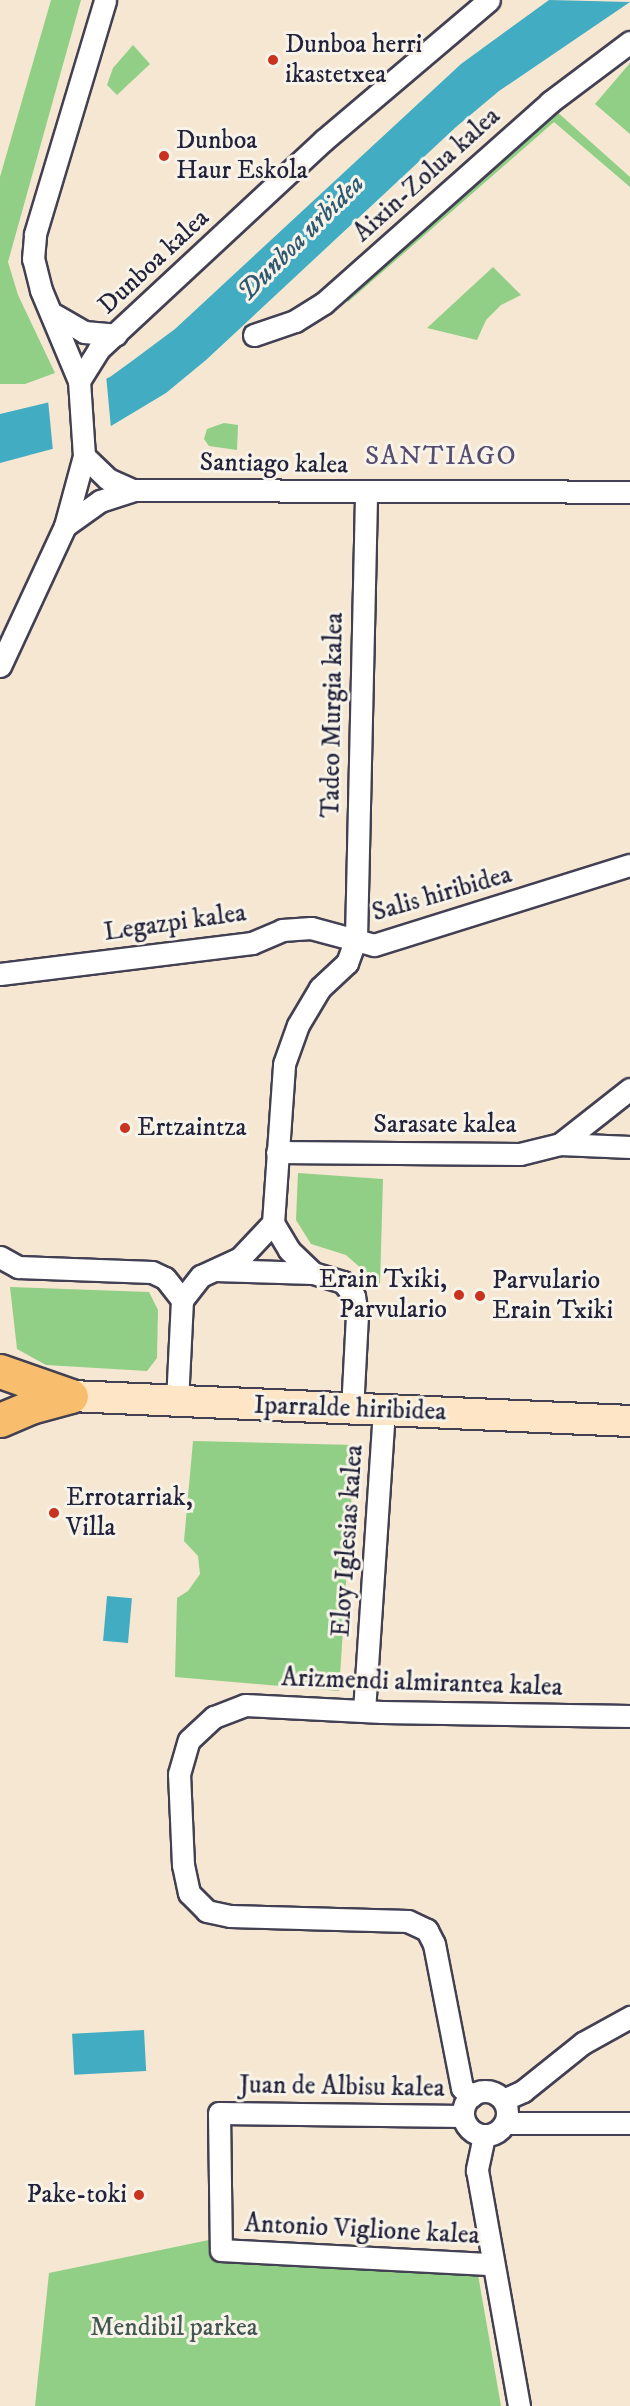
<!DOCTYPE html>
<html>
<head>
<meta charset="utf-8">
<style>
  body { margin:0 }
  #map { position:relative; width:630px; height:2406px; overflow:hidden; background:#f5e7d2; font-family:"IM FELL DW Pica",serif }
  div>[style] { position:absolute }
  .green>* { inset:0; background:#90cf85 }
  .water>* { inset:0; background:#42acc2; transform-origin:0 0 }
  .pier>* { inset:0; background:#f5e7d2 }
  .roads { filter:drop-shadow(2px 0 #424052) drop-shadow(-2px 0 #424052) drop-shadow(0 2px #424052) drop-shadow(0 -2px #424052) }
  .street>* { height:21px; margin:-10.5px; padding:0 10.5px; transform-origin:10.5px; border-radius:10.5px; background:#fff }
  .street>.ring { margin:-10.5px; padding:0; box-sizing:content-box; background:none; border:21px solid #fff; border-radius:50% }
  .secondary>* { height:30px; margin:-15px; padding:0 15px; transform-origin:15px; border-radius:15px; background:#fde5c5 }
  .primary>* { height:33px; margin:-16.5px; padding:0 16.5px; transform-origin:16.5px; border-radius:16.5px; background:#f9be6d }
  .dots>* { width:16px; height:16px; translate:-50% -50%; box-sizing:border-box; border:3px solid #f7f3e8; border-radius:50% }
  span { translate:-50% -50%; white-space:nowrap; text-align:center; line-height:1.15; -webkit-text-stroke:6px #f7f3e8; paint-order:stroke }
  .poi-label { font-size:26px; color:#22223b }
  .left { translate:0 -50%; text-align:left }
  .right { translate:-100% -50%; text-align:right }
  .street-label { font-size:26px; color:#22223b }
  .park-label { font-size:26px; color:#435651 }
  .water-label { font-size:27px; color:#2f5971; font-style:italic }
  .neighbourhood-label { font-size:27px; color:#564d71; letter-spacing:1.5px }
</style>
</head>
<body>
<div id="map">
  <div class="green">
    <i style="clip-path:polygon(51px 0,81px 0,8px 262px,18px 295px,55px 373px,25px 384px,0 384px,0 177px)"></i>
    <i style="clip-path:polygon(133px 45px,150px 64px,117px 95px,107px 85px,113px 68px)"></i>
    <i style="clip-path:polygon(630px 63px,630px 134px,595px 104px)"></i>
    <i style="clip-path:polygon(555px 110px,630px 177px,630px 187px,554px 122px,348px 302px,340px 293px)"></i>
    <i style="clip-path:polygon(493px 267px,521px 295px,501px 305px,486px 320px,477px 340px,427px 328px)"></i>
    <i style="clip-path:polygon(224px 423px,238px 425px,237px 450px,209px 446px,204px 439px,207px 429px)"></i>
    <i style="clip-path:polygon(298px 1173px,383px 1179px,380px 1285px,346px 1255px,311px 1244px,296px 1220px)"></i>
    <i style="clip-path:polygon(10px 1287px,149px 1292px,158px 1310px,157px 1358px,147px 1371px,46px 1365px,17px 1349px)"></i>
    <i style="clip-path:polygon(193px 1441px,355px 1445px,339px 1691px,175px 1677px,177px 1598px,188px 1591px,200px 1574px,198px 1556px,184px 1541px)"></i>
    <i style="clip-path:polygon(209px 2240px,213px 2257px,477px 2269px,501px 2406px,35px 2406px,49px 2273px)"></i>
  </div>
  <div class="water">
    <i style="clip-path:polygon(549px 0,630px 2px,499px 91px,456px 127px,206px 360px,166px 393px,111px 426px,67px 445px,0 463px,0 414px,50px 402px,110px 377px,132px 361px,175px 329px,461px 64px)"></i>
    <i style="left:107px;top:1596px;width:25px;height:45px;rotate:5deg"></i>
    <i style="left:144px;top:2030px;width:41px;height:72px;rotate:87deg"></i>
  </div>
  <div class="pier">
    <i style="clip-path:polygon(106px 375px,111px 428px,53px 451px,48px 400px)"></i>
  </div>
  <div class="roads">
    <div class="street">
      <i style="left:55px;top:315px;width:34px;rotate:30deg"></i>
      <i style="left:84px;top:332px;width:32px;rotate:5deg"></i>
      <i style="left:254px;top:335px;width:43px;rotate:-18.9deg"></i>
      <i style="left:295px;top:321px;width:34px;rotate:-32deg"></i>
      <i style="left:324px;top:303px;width:302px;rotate:-41.6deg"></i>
      <i style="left:550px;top:102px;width:100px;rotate:-36.9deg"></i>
      <i style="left:79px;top:381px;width:38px;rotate:-58deg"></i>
      <i style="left:99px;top:349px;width:307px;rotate:-42.9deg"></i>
      <i style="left:324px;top:140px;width:216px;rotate:-40.3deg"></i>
      <i style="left:84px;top:456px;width:33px;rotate:44deg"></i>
      <i style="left:108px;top:479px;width:27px;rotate:24deg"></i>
      <i style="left:65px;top:526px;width:43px;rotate:-35.5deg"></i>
      <i style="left:100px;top:501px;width:35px;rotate:-18deg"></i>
      <i style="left:133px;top:490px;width:497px;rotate:0.2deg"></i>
      <i style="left:0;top:666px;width:154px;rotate:-65.1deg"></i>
      <i style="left:65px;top:526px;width:73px;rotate:-74.8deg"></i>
      <i style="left:84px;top:456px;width:75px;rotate:-93.8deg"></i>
      <i style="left:79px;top:381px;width:99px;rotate:-112.7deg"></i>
      <i style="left:41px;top:290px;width:32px;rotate:-104deg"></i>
      <i style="left:33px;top:259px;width:25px;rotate:-85deg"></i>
      <i style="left:35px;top:234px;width:244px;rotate:-73.3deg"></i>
      <i style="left:0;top:974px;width:254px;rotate:-7deg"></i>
      <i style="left:252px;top:943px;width:33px;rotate:-23deg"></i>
      <i style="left:282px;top:930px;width:29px;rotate:-4deg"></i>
      <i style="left:311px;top:928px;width:65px;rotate:15.1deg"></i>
      <i style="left:374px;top:945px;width:268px;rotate:-17.4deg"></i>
      <i style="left:560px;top:1144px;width:70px;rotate:2.5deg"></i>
      <i style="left:277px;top:1152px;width:243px;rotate:0.5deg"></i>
      <i style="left:520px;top:1154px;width:41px;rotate:-14deg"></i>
      <i style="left:560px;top:1144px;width:89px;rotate:-38.2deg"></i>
      <i style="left:273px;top:1223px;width:159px;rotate:-86deg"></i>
      <i style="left:284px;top:1064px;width:41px;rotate:-70.3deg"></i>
      <i style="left:298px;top:1025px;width:43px;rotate:-59.3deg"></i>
      <i style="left:320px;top:988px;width:37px;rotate:-43deg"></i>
      <i style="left:347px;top:963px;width:27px;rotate:-70deg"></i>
      <i style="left:356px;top:938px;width:445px;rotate:-88.7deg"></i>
      <i style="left:273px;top:1223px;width:31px;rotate:59deg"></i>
      <i style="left:289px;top:1250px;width:33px;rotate:44deg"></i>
      <i style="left:0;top:1257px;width:21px;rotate:29deg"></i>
      <i style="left:18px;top:1267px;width:134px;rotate:2.1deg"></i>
      <i style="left:152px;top:1272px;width:14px;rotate:25deg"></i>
      <i style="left:165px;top:1278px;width:28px;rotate:52deg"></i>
      <i style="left:215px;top:1270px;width:98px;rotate:1.8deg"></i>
      <i style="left:313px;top:1273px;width:31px;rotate:17deg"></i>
      <i style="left:343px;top:1282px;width:18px;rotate:52deg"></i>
      <i style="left:354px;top:1296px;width:19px;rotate:81deg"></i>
      <i style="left:357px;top:1315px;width:96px;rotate:93deg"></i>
      <i style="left:177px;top:1402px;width:102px;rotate:-87.2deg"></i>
      <i style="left:182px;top:1300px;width:31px;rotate:-52deg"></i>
      <i style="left:201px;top:1276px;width:43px;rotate:-24.8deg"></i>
      <i style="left:240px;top:1258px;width:48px;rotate:-46.7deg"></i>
      <i style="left:364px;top:1711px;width:301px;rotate:-86.2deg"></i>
      <i class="ring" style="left:463px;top:2091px;width:23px;height:23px"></i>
      <i style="left:472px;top:2096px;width:13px;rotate:-141deg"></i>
      <i style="left:462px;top:2088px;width:147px;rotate:-101deg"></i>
      <i style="left:434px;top:1944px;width:16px;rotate:-117deg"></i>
      <i style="left:427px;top:1930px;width:21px;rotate:-155deg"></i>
      <i style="left:408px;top:1921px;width:178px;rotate:-178.4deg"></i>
      <i style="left:230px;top:1916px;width:24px;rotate:-168deg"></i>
      <i style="left:207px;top:1911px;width:25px;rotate:-135deg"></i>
      <i style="left:189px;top:1893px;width:29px;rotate:-102deg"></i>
      <i style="left:183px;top:1865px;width:91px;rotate:-92.5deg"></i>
      <i style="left:179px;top:1774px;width:35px;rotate:-74deg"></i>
      <i style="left:189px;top:1740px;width:34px;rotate:-43deg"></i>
      <i style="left:214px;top:1717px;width:33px;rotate:-21deg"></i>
      <i style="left:245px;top:1705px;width:137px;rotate:2.9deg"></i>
      <i style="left:382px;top:1712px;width:248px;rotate:0.9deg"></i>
      <i style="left:503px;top:2100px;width:22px;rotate:-24deg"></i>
      <i style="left:523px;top:2091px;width:77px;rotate:-38.7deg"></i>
      <i style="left:583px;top:2043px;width:54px;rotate:-29deg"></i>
      <i style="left:463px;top:2116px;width:244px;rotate:-179.3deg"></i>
      <i style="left:219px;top:2113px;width:137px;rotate:89.2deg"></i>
      <i style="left:221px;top:2250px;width:271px;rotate:3deg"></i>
      <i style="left:505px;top:2123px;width:125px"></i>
      <i style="left:484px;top:2136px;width:35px;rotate:102deg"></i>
      <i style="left:477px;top:2170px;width:240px;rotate:79.9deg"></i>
    </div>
    <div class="secondary">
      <i style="left:71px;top:1396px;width:560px;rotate:2.56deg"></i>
    </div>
    <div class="primary">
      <i style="left:0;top:1371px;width:75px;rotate:19.4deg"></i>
      <i style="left:0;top:1420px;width:33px;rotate:-23deg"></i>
      <i style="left:30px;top:1407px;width:42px;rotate:-15deg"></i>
    </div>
  </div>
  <div class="dots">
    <i style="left:273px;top:60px;background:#c8321e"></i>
    <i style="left:164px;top:156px;background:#c8321e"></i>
    <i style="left:125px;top:1128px;background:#c8321e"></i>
    <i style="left:459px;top:1295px;background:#c8321e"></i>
    <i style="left:480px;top:1296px;background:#c8321e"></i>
    <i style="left:54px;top:1513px;background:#c8321e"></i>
    <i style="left:139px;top:2195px;background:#c8321e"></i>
  </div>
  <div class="poi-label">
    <span class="left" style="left:285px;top:60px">Dunboa herri<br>ikastetxea</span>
    <span class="left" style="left:176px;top:156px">Dunboa<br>Haur Eskola</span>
    <span class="left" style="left:137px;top:1128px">Ertzaintza</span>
    <span class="right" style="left:447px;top:1295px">Erain Txiki,<br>Parvulario</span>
    <span class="left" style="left:492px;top:1296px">Parvulario<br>Erain Txiki</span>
    <span class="left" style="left:66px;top:1513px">Errotarriak,<br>Villa</span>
    <span class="right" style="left:127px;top:2195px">Pake-toki</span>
  </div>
  <div class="street-label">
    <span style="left:427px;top:175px;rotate:-42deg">Aixin-Zolua kalea</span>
    <span style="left:154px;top:262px;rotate:-43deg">Dunboa kalea</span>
    <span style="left:274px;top:464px;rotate:1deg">Santiago kalea</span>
    <span style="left:333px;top:715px;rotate:-89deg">Tadeo Murgia kalea</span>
    <span style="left:442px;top:894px;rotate:-16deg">Salis hiribidea</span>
    <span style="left:175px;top:923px;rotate:-8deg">Legazpi kalea</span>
    <span style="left:445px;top:1125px">Sarasate kalea</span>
    <span style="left:350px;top:1409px;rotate:2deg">Iparralde hiribidea</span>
    <span style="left:348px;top:1541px;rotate:-86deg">Eloy Iglesias kalea</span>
    <span style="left:422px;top:1683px;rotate:2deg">Arizmendi almirantea kalea</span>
    <span style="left:342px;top:2087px;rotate:1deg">Juan de Albisu kalea</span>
    <span style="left:362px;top:2230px;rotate:3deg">Antonio Viglione kalea</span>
  </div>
  <div class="park-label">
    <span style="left:174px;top:2328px">Mendibil parkea</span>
  </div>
  <div class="water-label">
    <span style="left:301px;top:238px;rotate:-45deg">Dunboa urbidea</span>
  </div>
  <div class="neighbourhood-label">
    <span style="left:441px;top:457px">SANTIAGO</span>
  </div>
</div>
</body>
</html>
